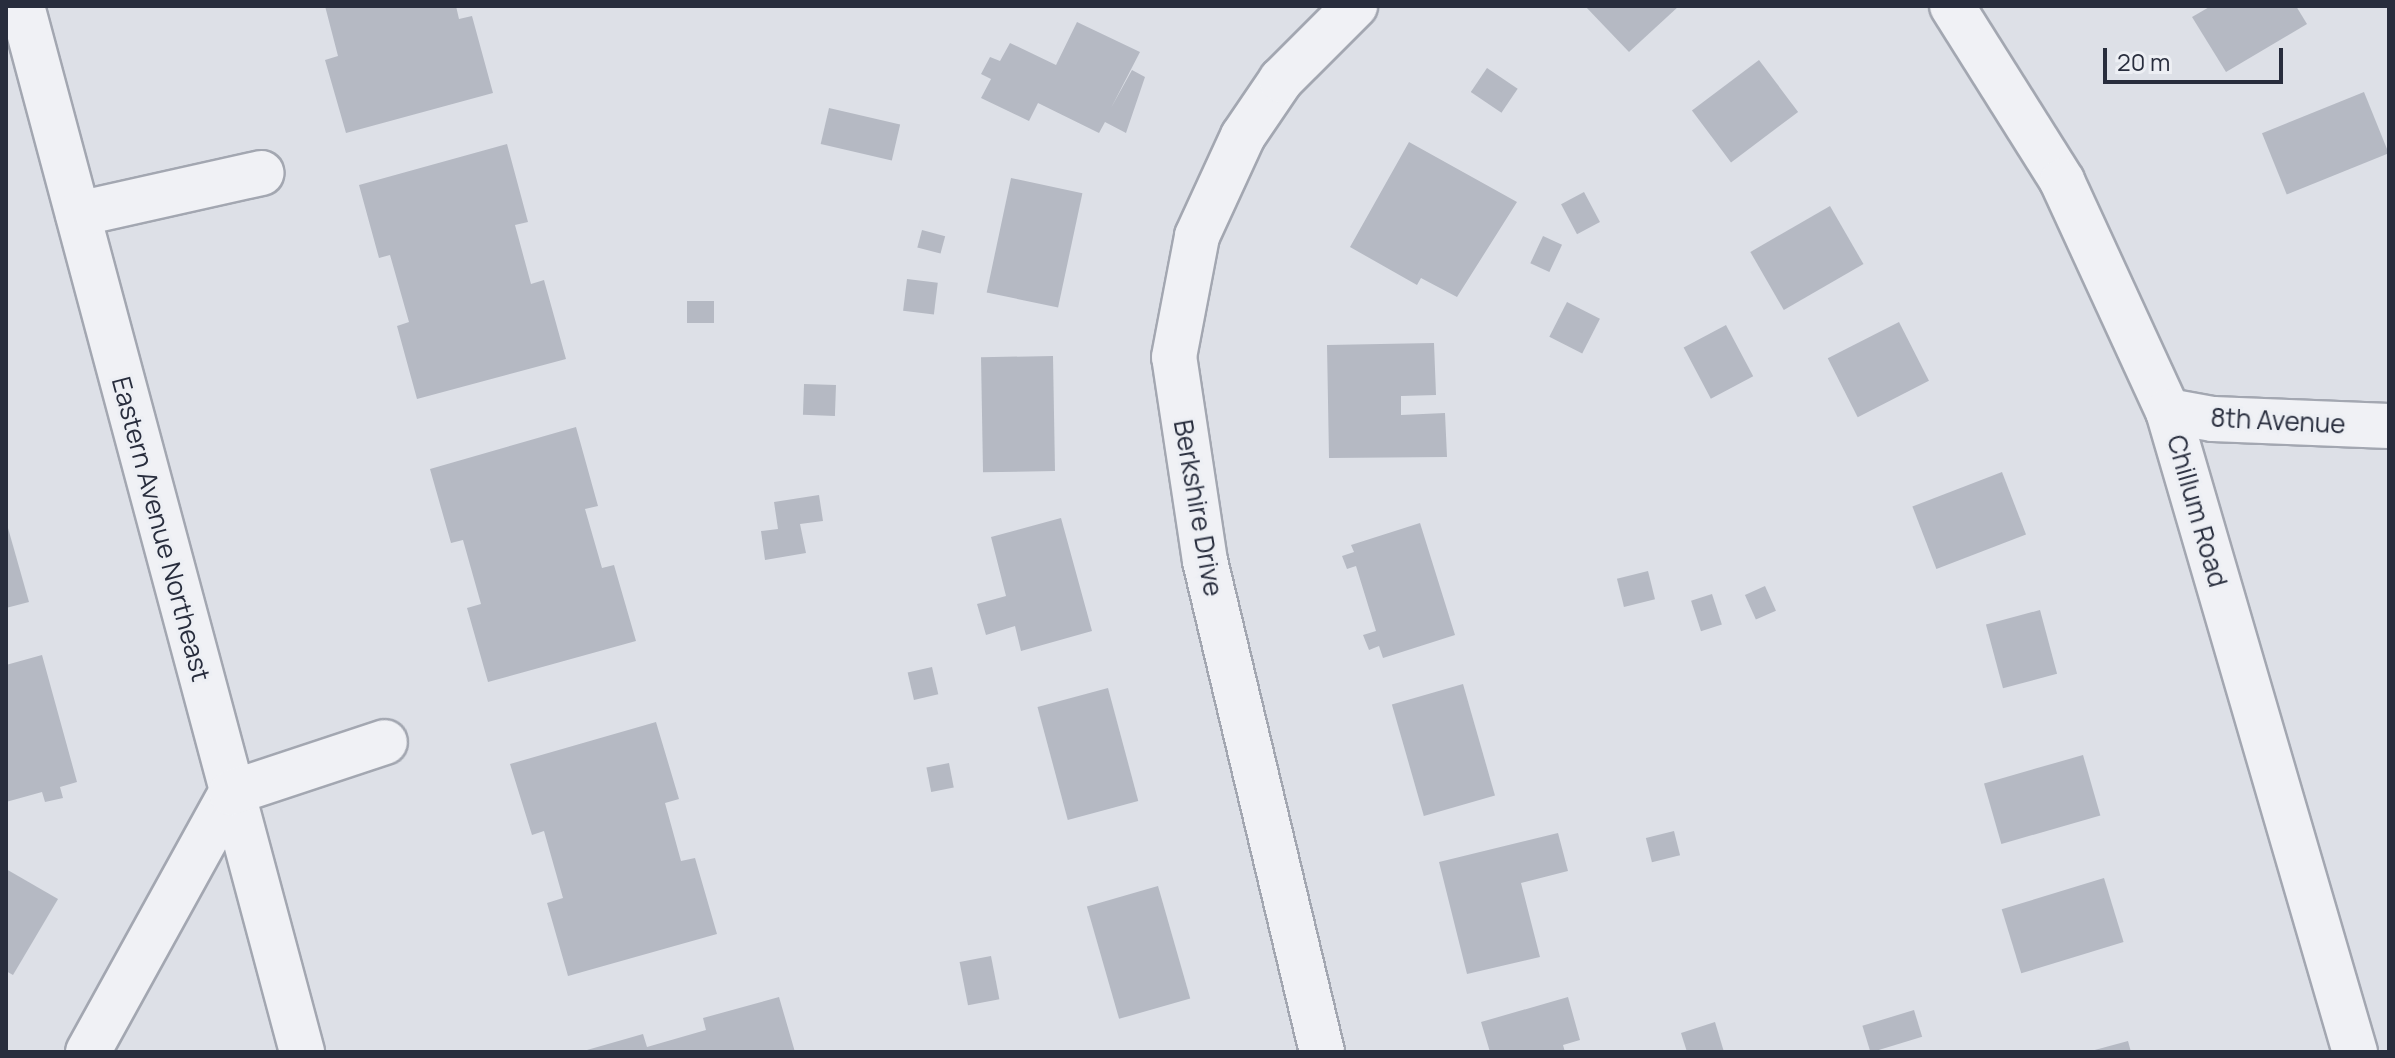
<!DOCTYPE html>
<html>
<head>
<meta charset="utf-8">
<style>
  body { margin:0 }
  #map { position:relative; width:2395px; height:1058px; overflow:hidden; background:#dde0e7; font-family:Manrope,sans-serif }
  div>[style] { position:absolute }
  .building>* { inset:0; background:#b5b9c3; transform-origin:0 0 }
  .roads { filter:drop-shadow(2px 0 #a3a7b1) drop-shadow(-2px 0 #a3a7b1) drop-shadow(0 2px #a3a7b1) drop-shadow(0 -2px #a3a7b1) }
  .minor>* { height:44px; margin:-22px; padding:0 22px; transform-origin:22px; border-radius:22px; background:#f0f1f5 }
  span { translate:-50% -50%; white-space:nowrap; text-align:center; line-height:1.15; -webkit-text-stroke:6px #edeff4; paint-order:stroke }
  .street-label { font-size:26px; color:#282d3d }
  .frame { position:absolute; inset:0; border:8px solid #282d3d; pointer-events:none }
  .scale { position:absolute; left:2103px; top:48px; width:180px; height:36px; box-sizing:border-box; border:4px solid #282d3d; border-top:0; padding-left:10px; font-size:24px; line-height:28px; white-space:nowrap; color:#282d3d; -webkit-text-stroke:6px #edeff4; paint-order:stroke }
</style>
</head>
<body>
<div id="map">
  <div class="building">
    <i style="clip-path:polygon(325px 6px,456px 6px,459px 19px,472px 16px,493px 93px,346px 133px,325px 60px,338px 56px)"></i>
    <i style="clip-path:polygon(1585px 6px,1679px 6px,1629px 52px)"></i>
    <i style="clip-path:polygon(2211px 6px,2296px 6px,2307px 24px,2226px 72px,2192px 17px)"></i>
    <i style="clip-path:polygon(1077px 22px,1140px 52px,1111px 108px,1132px 70px,1145px 77px,1126px 133px,1105px 122px,1099px 133px,1038px 103px,1029px 121px,981px 98px,991px 79px,981px 74px,990px 57px,1000px 61px,1010px 43px,1056px 65px)"></i>
    <i style="left:1759px;top:60px;width:65px;height:84px;rotate:53deg"></i>
    <i style="left:1487px;top:68px;width:37px;height:29px;rotate:34deg"></i>
    <i style="left:2364px;top:92px;width:66px;height:110px;rotate:68deg"></i>
    <i style="left:829px;top:108px;width:73px;height:37px;rotate:13deg"></i>
    <i style="clip-path:polygon(1409px 142px,1517px 202px,1457px 297px,1421px 278px,1417px 285px,1350px 247px)"></i>
    <i style="clip-path:polygon(507px 144px,528px 222px,515px 225px,531px 284px,544px 280px,566px 359px,417px 399px,397px 326px,409px 322px,390px 255px,379px 258px,359px 185px)"></i>
    <i style="left:1011px;top:178px;width:73px;height:117px;rotate:12deg"></i>
    <i style="left:1584px;top:192px;width:34px;height:26px;rotate:62deg"></i>
    <i style="left:1830px;top:206px;width:67px;height:92px;rotate:60deg"></i>
    <i style="left:922px;top:230px;width:24px;height:18px;rotate:15deg"></i>
    <i style="left:1543px;top:236px;width:21px;height:30px;rotate:25deg"></i>
    <i style="left:907px;top:279px;width:31px;height:32px;rotate:7deg"></i>
    <i style="left:687px;top:301px;width:27px;height:22px"></i>
    <i style="left:1567px;top:302px;width:37px;height:39px;rotate:27deg"></i>
    <i style="left:1899px;top:322px;width:66px;height:80px;rotate:63deg"></i>
    <i style="left:1726px;top:325px;width:58px;height:48px;rotate:62deg"></i>
    <i style="clip-path:polygon(1434px 343px,1436px 395px,1401px 396px,1401px 415px,1445px 413px,1447px 457px,1329px 458px,1327px 345px)"></i>
    <i style="left:1053px;top:356px;width:115px;height:72px;rotate:89deg"></i>
    <i style="left:836px;top:385px;width:31px;height:32px;rotate:92deg"></i>
    <i style="clip-path:polygon(576px 427px,598px 506px,585px 509px,602px 568px,614px 565px,636px 641px,488px 682px,467px 608px,481px 604px,463px 540px,451px 543px,430px 469px)"></i>
    <i style="left:2002px;top:472px;width:67px;height:96px;rotate:69deg"></i>
    <i style="clip-path:polygon(819px 495px,823px 521px,800px 524px,806px 553px,765px 560px,761px 531px,778px 529px,774px 502px)"></i>
    <i style="clip-path:polygon(1061px 518px,1092px 631px,1021px 651px,1015px 626px,986px 635px,977px 604px,1006px 596px,991px 537px)"></i>
    <i style="clip-path:polygon(6px 521px,29px 602px,6px 608px)"></i>
    <i style="clip-path:polygon(1420px 523px,1455px 635px,1383px 658px,1379px 646px,1369px 650px,1363px 635px,1376px 631px,1356px 566px,1347px 569px,1342px 556px,1354px 552px,1351px 545px)"></i>
    <i style="left:1648px;top:571px;width:29px;height:32px;rotate:76deg"></i>
    <i style="left:1765px;top:586px;width:27px;height:22px;rotate:66deg"></i>
    <i style="left:1712px;top:594px;width:32px;height:22px;rotate:72deg"></i>
    <i style="left:2040px;top:610px;width:66px;height:56px;rotate:75deg"></i>
    <i style="clip-path:polygon(42px 655px,77px 782px,60px 787px,63px 798px,45px 802px,42px 792px,6px 802px,6px 665px)"></i>
    <i style="left:932px;top:667px;width:28px;height:25px;rotate:77deg"></i>
    <i style="left:1463px;top:684px;width:116px;height:74px;rotate:74deg"></i>
    <i style="left:1108px;top:688px;width:117px;height:73px;rotate:75deg"></i>
    <i style="clip-path:polygon(656px 722px,679px 799px,665px 803px,681px 861px,695px 858px,717px 934px,568px 976px,547px 903px,563px 898px,544px 831px,532px 835px,510px 764px)"></i>
    <i style="left:2083px;top:755px;width:63px;height:103px;rotate:74deg"></i>
    <i style="left:949px;top:763px;width:25px;height:23px;rotate:79deg"></i>
    <i style="left:1674px;top:831px;width:25px;height:29px;rotate:76deg"></i>
    <i style="clip-path:polygon(1558px 833px,1568px 871px,1521px 883px,1540px 957px,1467px 974px,1439px 862px)"></i>
    <i style="clip-path:polygon(6px 869px,58px 899px,13px 975px,6px 971px)"></i>
    <i style="left:2104px;top:878px;width:67px;height:107px;rotate:73deg"></i>
    <i style="left:1158px;top:886px;width:117px;height:74px;rotate:74deg"></i>
    <i style="left:991px;top:956px;width:44px;height:32px;rotate:79deg"></i>
    <i style="clip-path:polygon(779px 997px,795px 1052px,580px 1052px,643px 1034px,647px 1047px,706px 1030px,703px 1018px)"></i>
    <i style="clip-path:polygon(1568px 997px,1580px 1040px,1563px 1045px,1565px 1052px,1490px 1052px,1481px 1022px)"></i>
    <i style="left:1914px;top:1010px;width:28px;height:54px;rotate:73deg"></i>
    <i style="clip-path:polygon(1715px 1022px,1724px 1052px,1687px 1052px,1681px 1033px)"></i>
    <i style="clip-path:polygon(2128px 1041px,2131px 1052px,2091px 1052px,2091px 1051px)"></i>
  </div>
  <div class="roads">
    <div class="minor">
      <i style="left:22px;top:6px;width:1083px;rotate:75.01deg"></i>
      <i style="left:1952px;top:6px;width:207px;rotate:57.8deg"></i>
      <i style="left:2062px;top:181px;width:253px;rotate:65.3deg"></i>
      <i style="left:2168px;top:411px;width:668px;rotate:73.74deg"></i>
      <i style="left:78px;top:214px;width:188px;rotate:-12.6deg"></i>
      <i style="left:2168px;top:411px;width:46px;rotate:10.1deg"></i>
      <i style="left:2213px;top:419px;width:176px;rotate:2.3deg"></i>
      <i style="left:88px;top:1052px;width:296px;rotate:-61.1deg"></i>
      <i style="left:231px;top:793px;width:162px;rotate:-18.3deg"></i>
      <i style="left:1322px;top:1052px;width:505px;rotate:-103.4deg"></i>
      <i style="left:1205px;top:561px;width:206px;rotate:-98.6deg"></i>
      <i style="left:1174px;top:357px;width:123px;rotate:-79.2deg"></i>
      <i style="left:1197px;top:236px;width:110px;rotate:-65.3deg"></i>
      <i style="left:1243px;top:136px;width:68px;rotate:-55.8deg"></i>
      <i style="left:1281px;top:80px;width:105px;rotate:-45deg"></i>
    </div>
  </div>
  <div class="street-label">
    <span style="left:2278px;top:421px;rotate:3deg">8th Avenue</span>
    <span style="left:1198px;top:508px;rotate:80deg">Berkshire Drive</span>
    <span style="left:2197px;top:511px;rotate:74deg">Chillum Road</span>
    <span style="left:161px;top:529px;rotate:75deg">Eastern Avenue Northeast</span>
  </div>
  <div class="frame"></div>
  <div class="scale">20 m</div>
</div>
</body>
</html>
